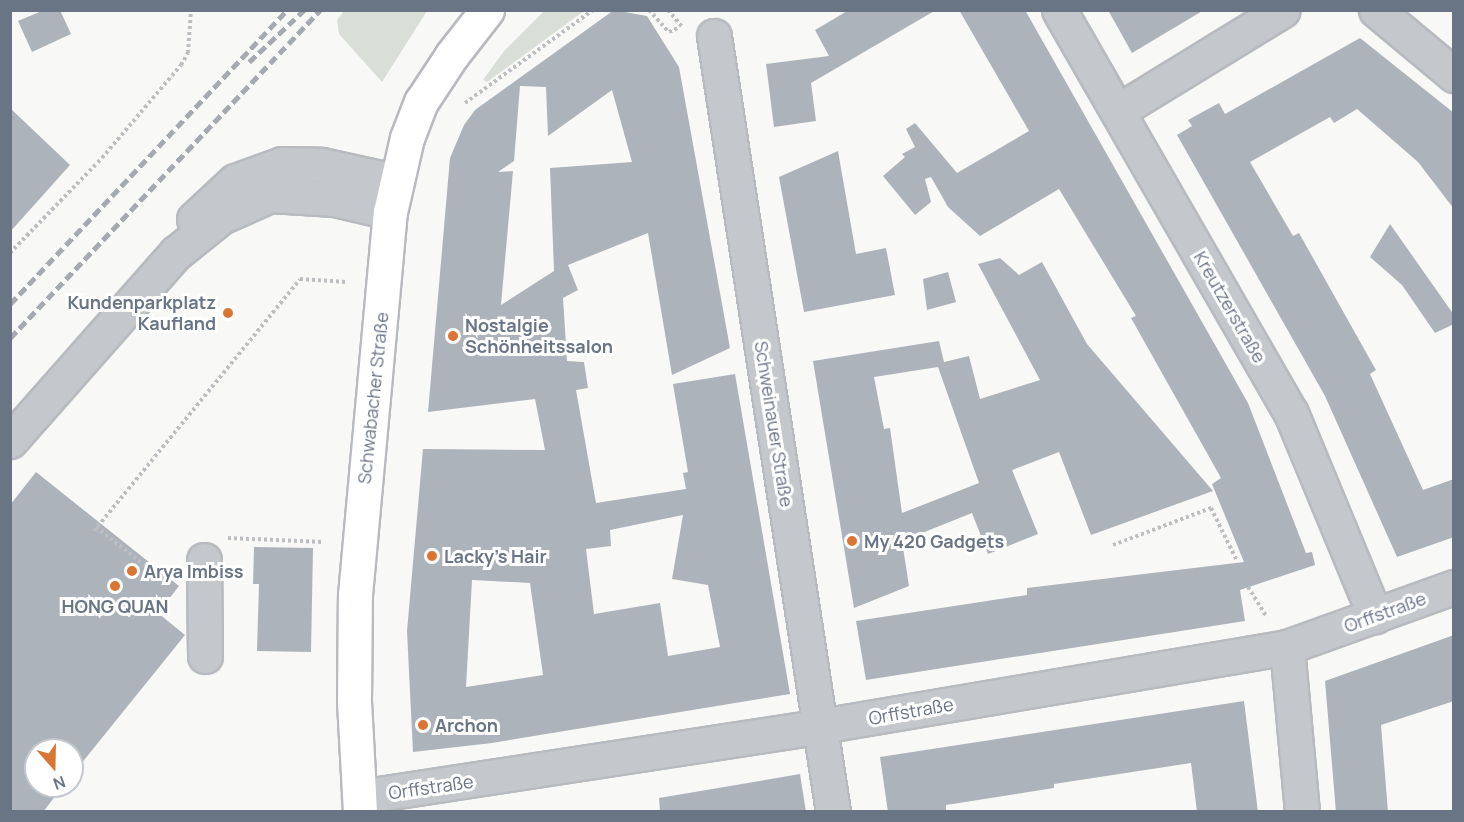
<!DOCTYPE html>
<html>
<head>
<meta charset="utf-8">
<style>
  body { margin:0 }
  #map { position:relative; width:1464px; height:822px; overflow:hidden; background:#f8f8f6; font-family:Manrope,sans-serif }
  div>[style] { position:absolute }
  .green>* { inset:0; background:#d9dfd7 }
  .building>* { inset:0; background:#adb3ba }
  .path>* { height:4px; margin-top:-2px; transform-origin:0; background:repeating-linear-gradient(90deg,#bcbec1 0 3px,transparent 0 6px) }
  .roads { filter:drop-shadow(2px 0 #b7babf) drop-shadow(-2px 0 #b7babf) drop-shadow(0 2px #b7babf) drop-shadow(0 -2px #b7babf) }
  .minor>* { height:33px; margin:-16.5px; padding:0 16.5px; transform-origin:16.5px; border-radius:16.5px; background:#c4c7cb }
  .major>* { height:33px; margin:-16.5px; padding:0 16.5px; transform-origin:16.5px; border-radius:16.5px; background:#fff }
  .rail>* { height:4.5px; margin-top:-2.25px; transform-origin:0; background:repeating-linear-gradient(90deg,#a5a9b0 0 9px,transparent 0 13.5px) }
  .dots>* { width:16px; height:16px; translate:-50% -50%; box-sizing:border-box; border:3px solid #fff; border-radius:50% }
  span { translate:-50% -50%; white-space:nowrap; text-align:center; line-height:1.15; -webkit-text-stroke:6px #fff; paint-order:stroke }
  .poi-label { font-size:18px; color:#697485; font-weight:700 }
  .right { translate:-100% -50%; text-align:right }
  .left { translate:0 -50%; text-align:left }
  .street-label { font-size:18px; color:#697485 }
  .frame { position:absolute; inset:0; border:12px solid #697485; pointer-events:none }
  .north { position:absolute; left:24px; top:738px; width:60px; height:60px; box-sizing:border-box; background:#fff; border:2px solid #c3c7ce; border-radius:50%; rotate:160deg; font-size:16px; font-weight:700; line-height:24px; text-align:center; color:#697485 }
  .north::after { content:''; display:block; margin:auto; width:21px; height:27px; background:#da7533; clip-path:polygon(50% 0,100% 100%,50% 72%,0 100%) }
</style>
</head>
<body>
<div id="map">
  <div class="green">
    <i style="clip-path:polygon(344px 11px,344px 10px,427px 11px,382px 82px,339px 34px,337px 20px)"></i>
    <i style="clip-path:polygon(544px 11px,584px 11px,487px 82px,483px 80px,504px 51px)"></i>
  </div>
  <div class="building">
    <i style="clip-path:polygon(44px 10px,60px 10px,71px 34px,32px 52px,18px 21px)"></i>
    <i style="clip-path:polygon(evenodd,614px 10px,647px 16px,679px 67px,730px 348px,672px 375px,648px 233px,568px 265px,578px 290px,563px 298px,567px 361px,584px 362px,588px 388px,576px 390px,596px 503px,686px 489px,683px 473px,688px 472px,673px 384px,735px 374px,790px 694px,492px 743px,413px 752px,407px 631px,423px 449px,545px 450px,535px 399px,428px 412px,450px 158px,464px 125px,475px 110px,614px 10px,520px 86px,546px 87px,548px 136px,612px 90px,632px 162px,550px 168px,554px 271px,501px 305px,513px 171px,498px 172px,514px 161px,520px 86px,614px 10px,683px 515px,672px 579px,708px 585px,720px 647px,668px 656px,660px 603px,594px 614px,586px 549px,611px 546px,610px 530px,683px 515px,614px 10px,472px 580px,530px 583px,543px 675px,466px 687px,472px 580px)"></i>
    <i style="clip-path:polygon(849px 10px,936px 10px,811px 83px,816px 121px,774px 127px,766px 64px,829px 56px,815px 30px)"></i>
    <i style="clip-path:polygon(959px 10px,1025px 10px,1248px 403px,1306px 553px,1312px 552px,1315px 565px,1240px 590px,1245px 621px,866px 680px,856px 621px,1027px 595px,1027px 588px,1244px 562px,1212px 484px,1221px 478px,1131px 318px,1136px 316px,1059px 189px,980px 236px,948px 207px,931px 177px,925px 179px,931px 202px,915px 215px,883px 176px,905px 157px,902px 154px,915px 147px,906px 129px,915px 123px,957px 173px,1029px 131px)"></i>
    <i style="clip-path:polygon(1108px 10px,1204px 10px,1132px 53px)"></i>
    <i style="clip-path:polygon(1360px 38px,1454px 113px,1454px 209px,1418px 162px,1357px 109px,1334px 123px,1330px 117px,1250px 162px,1293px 236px,1299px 233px,1376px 370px,1370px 374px,1423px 490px,1454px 479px,1454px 537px,1397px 557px,1325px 396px,1177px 135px,1192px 126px,1188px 120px,1219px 103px,1225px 114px)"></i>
    <i style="clip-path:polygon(10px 108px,70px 165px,10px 232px)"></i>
    <i style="clip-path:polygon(838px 151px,856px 254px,886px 248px,895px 295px,804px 312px,779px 177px)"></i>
    <i style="clip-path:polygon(1390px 224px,1454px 315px,1454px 324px,1435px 333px,1402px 285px,1370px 257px)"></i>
    <i style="clip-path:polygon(evenodd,1000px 258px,1019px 275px,1042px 262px,1087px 344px,1213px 491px,1091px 535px,1059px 452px,1012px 470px,1038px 534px,988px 554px,972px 513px,902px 541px,909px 586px,854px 608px,813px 361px,939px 341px,944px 362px,969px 356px,980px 399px,1040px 380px,978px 264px,1000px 258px,938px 367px,979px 483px,902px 513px,890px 428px,884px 429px,874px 377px,938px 367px)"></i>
    <i style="clip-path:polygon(948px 272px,956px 302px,927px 310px,923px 279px)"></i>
    <i style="clip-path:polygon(36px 472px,179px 586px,158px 613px,185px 635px,72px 775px,72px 750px,36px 750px,36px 786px,63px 786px,43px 812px,10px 812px,10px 505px)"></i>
    <i style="clip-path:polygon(254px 547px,313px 548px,311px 652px,257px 651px,259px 584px,253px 584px)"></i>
    <i style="clip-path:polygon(1454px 635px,1454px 701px,1381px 725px,1388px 812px,1336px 812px,1325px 681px)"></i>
    <i style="clip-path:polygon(1244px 701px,1258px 812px,1197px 812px,1191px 763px,1054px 784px,1054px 788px,946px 805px,946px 812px,888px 812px,880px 757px)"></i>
    <i style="clip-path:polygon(800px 774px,806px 812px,660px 812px,659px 798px)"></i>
  </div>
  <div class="path">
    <i style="left:649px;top:10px;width:30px;rotate:48deg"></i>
    <i style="left:669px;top:32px;width:12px;rotate:-24deg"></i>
    <i style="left:668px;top:10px;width:23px;rotate:50deg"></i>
    <i style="left:465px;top:103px;width:158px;rotate:-36deg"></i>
    <i style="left:10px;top:253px;width:132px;rotate:-45.9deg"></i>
    <i style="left:102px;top:158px;width:122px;rotate:-49.7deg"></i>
    <i style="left:181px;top:65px;width:14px;rotate:-60deg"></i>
    <i style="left:188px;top:53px;width:43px;rotate:-86deg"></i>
    <i style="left:96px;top:527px;width:95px;rotate:38.2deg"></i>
    <i style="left:94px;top:531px;width:325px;rotate:-50.7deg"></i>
    <i style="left:300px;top:279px;width:47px;rotate:3.7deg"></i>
    <i style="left:228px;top:538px;width:95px;rotate:2.4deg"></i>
    <i style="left:1113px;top:545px;width:105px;rotate:-20.7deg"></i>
    <i style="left:1211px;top:508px;width:59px;rotate:63.9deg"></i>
    <i style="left:1248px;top:587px;width:36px;rotate:58deg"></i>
  </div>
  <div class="roads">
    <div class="minor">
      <i style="left:1059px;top:10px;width:465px;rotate:60.1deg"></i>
      <i style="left:1291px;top:413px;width:220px;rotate:67.5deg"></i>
      <i style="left:1376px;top:10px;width:102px;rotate:39.8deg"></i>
      <i style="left:714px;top:36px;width:785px;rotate:81.28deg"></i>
      <i style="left:1118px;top:111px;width:193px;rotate:-31.5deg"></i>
      <i style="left:194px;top:219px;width:56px;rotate:-42.8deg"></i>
      <i style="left:235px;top:181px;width:50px;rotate:-19.9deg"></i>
      <i style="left:282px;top:164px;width:39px;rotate:1deg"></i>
      <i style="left:321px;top:165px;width:76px;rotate:12.2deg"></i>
      <i style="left:10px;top:441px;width:251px;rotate:-48.6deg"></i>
      <i style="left:176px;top:253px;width:58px;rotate:-38.7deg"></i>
      <i style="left:221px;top:217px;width:54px;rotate:-24.2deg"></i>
      <i style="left:270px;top:195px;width:64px;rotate:3.6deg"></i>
      <i style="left:334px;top:199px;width:57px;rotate:13.1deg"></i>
      <i style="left:204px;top:560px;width:96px;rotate:89.4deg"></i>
      <i style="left:1287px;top:647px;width:166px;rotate:84.8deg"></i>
      <i style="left:359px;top:797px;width:467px;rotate:-8.7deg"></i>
      <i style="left:821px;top:726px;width:473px;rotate:-9.6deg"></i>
      <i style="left:1287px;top:647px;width:177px;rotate:-19.8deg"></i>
    </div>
    <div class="major">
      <i style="left:360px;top:812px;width:110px;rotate:-93.1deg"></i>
      <i style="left:354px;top:702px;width:107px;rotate:-89.5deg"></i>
      <i style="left:355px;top:595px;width:385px;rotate:-84.8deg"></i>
      <i style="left:390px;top:212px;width:76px;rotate:-77.1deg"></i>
      <i style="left:407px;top:138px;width:39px;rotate:-69deg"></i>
      <i style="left:421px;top:102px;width:56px;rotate:-56.6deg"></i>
      <i style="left:452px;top:55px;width:57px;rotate:-52.1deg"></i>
    </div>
  </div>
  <div class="rail">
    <i style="left:249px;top:62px;width:76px;rotate:-43.4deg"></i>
    <i style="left:10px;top:304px;width:404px;rotate:-46.7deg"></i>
    <i style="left:10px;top:338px;width:451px;rotate:-46.6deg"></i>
  </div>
  <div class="dots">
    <i style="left:228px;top:313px;background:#da7533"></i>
    <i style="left:453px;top:336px;background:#da7533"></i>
    <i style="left:852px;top:541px;background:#da7533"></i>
    <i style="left:432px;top:556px;background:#da7533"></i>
    <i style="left:132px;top:571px;background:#da7533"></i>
    <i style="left:115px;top:586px;background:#da7533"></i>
    <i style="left:423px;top:725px;background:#da7533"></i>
  </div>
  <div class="poi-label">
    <span class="right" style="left:216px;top:313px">Kundenparkplatz<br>Kaufland</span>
    <span class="left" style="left:465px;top:336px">Nostalgie<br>Schönheitssalon</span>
    <span class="left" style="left:864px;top:541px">My 420 Gadgets</span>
    <span class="left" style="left:444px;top:556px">Lacky's Hair</span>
    <span class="left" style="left:144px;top:571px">Arya Imbiss</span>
    <span style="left:115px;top:606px">HONG QUAN</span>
    <span class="left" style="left:435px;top:725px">Archon</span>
  </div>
  <div class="street-label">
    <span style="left:1230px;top:307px;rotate:60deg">Kreutzerstraße</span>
    <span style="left:373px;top:398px;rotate:-84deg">Schwabacher Straße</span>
    <span style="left:774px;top:424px;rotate:81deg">Schweinauer Straße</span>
    <span style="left:1385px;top:612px;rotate:-20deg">Orffstraße</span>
    <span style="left:911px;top:711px;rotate:-10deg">Orffstraße</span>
    <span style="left:431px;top:787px;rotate:-8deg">Orffstraße</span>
  </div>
  <div class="frame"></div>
  <div class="north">N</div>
</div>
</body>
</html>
